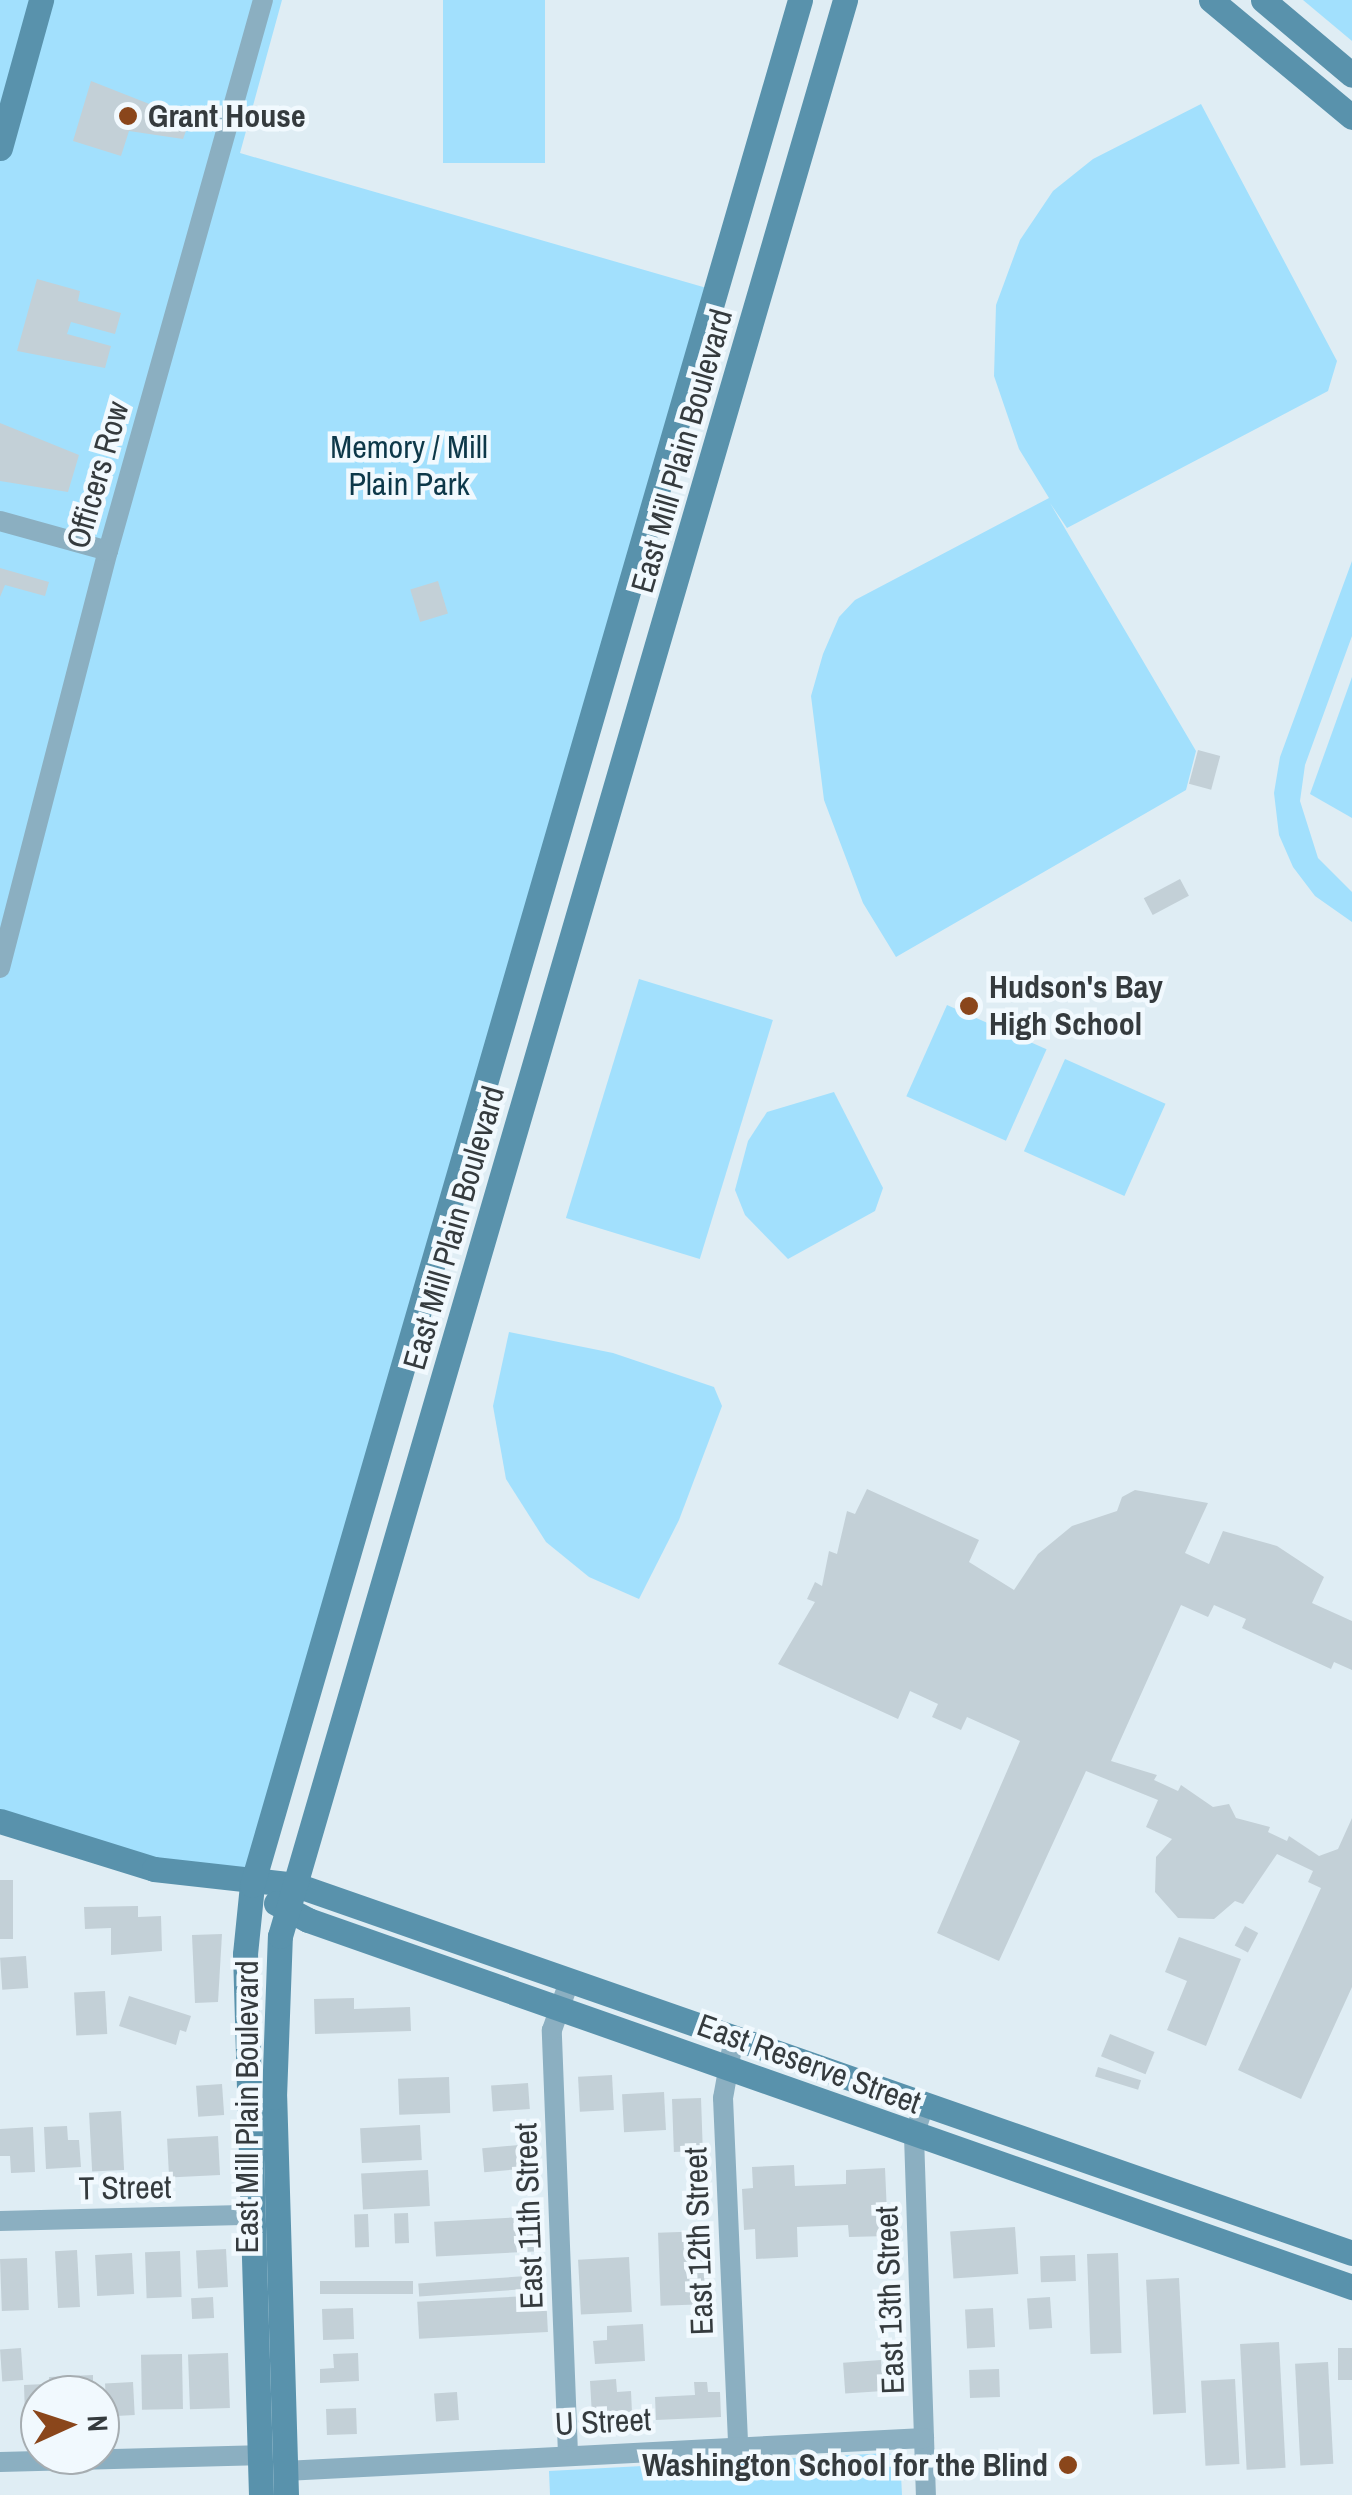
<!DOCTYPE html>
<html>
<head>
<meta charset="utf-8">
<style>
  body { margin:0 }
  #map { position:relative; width:1352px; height:2495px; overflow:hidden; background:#dfedf4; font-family:"Archivo Narrow",sans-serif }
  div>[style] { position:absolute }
  .green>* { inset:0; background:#a2e0fd; transform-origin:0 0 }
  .building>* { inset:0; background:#c3d0d7; transform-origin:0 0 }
  .street>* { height:20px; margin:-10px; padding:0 10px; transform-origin:10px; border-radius:10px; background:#8bafc1 }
  .secondary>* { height:25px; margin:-12.5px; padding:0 12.5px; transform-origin:12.5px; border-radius:12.5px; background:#5992ac }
  .dots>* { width:28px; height:28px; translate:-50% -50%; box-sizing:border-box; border:5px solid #f1f9fe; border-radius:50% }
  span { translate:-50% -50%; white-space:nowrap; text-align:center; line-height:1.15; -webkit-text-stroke:9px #f1f9fe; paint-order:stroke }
  .poi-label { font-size:32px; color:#353b3e; font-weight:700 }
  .left { translate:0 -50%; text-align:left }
  .right { translate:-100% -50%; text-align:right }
  .park-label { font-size:32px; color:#0d3849 }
  .street-label { font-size:32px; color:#353b3e }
  .north { position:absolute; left:20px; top:2375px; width:100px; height:100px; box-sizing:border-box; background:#f1f9fe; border:2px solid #a6adb1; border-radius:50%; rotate:87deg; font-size:28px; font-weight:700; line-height:40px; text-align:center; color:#353b3e }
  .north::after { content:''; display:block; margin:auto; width:35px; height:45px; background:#8a461b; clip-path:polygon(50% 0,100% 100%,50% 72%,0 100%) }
</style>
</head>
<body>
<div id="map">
  <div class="green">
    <i style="clip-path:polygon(0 0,282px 0,240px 153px,717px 291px,247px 1866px,218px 1880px,0 1820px)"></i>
    <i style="left:443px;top:0;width:102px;height:163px"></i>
    <i style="clip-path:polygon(1303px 0,1352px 0,1352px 41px)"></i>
    <i style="clip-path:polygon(1201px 104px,1337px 361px,1328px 391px,1067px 528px,1050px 503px,1196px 751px,1186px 790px,896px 957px,863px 903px,824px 800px,811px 696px,823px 654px,839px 617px,855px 600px,1049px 498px,1019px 449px,994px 376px,996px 305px,1020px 240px,1053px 191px,1093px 159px)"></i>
    <i style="clip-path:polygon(1352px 561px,1352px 636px,1305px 765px,1300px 801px,1318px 858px,1352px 892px,1352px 922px,1315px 896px,1293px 867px,1279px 835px,1274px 793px,1280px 757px)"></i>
    <i style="clip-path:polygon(1352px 677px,1352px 818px,1310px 794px)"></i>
    <i style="left:639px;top:979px;width:140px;height:250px;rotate:17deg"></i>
    <i style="left:947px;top:1005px;width:109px;height:100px;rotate:24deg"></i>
    <i style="left:1065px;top:1059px;width:110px;height:101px;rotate:24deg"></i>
    <i style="clip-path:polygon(834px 1092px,883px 1188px,875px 1211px,788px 1259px,745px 1215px,735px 1190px,748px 1141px,767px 1112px)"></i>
    <i style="clip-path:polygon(509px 1332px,613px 1353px,714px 1387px,722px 1406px,679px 1520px,639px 1599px,589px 1577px,546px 1542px,506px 1479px,493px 1406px)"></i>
    <i style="clip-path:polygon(887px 2453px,900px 2456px,902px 2495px,550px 2495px,549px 2471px)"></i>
  </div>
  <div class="building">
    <i style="clip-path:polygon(91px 81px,190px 120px,183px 139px,129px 131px,121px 156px,73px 141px)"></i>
    <i style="clip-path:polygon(37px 279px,80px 291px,78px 301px,121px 313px,115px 334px,71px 322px,67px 334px,111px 346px,105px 368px,17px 351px)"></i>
    <i style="clip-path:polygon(0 423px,79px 455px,68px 492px,0 481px)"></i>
    <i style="clip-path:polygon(0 568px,49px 582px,45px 596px,5px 585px,0 597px)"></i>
    <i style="left:438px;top:581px;width:34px;height:29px;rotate:73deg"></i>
    <i style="left:1198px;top:750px;width:23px;height:35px;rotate:15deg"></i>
    <i style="left:1180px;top:879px;width:19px;height:41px;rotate:62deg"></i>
    <i style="clip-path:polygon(867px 1489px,979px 1540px,969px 1562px,1014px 1590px,1038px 1554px,1072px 1526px,1117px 1511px,1122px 1497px,1135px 1490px,1208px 1503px,1185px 1553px,1209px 1564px,1223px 1531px,1277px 1546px,1324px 1577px,1312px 1603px,1352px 1621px,1352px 1670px,1334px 1662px,1331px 1669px,1242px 1628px,1246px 1619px,1214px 1605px,1208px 1617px,1181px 1605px,1111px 1761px,1157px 1775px,1154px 1780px,1178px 1791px,1181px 1785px,1213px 1807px,1229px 1804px,1236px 1818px,1270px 1827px,1268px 1832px,1287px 1841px,1289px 1836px,1319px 1856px,1338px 1849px,1352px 1818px,1352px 1987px,1301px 2099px,1238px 2070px,1321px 1888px,1308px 1882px,1313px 1871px,1277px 1854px,1243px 1904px,1235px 1901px,1214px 1919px,1178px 1918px,1155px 1892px,1156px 1857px,1172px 1839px,1146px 1827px,1158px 1800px,1086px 1771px,999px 1961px,937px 1933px,1020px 1741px,967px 1717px,961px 1730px,932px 1717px,938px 1704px,910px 1691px,898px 1719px,778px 1664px,815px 1602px,807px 1599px,815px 1582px,822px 1586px,829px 1551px,837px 1554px,847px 1511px,855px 1514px)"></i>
    <i style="left:0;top:1880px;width:13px;height:59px"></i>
    <i style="clip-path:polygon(138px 1906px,138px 1917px,161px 1916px,162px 1951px,111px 1955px,111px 1928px,85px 1929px,84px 1907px)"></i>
    <i style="left:1245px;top:1926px;width:15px;height:22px;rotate:28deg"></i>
    <i style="clip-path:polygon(222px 1934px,218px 2002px,195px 2003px,192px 1935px)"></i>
    <i style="clip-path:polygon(1179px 1937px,1241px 1959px,1206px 2046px,1167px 2030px,1187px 1981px,1165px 1972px)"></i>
    <i style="left:26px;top:1956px;width:32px;height:26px;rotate:86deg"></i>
    <i style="left:105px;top:1991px;width:43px;height:31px;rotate:87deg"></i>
    <i style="clip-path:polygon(129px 1996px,191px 2016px,186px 2032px,180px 2030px,176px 2045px,119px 2026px)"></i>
    <i style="clip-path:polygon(354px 1998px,354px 2009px,410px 2007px,411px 2031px,315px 2034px,314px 1999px)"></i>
    <i style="left:1110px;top:2034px;width:48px;height:24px;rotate:22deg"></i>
    <i style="left:1098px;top:2067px;width:45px;height:10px;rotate:17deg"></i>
    <i style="left:612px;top:2075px;width:35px;height:34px;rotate:87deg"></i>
    <i style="left:449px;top:2077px;width:36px;height:51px;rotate:88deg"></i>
    <i style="left:528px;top:2083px;width:26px;height:37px;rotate:86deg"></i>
    <i style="left:222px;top:2084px;width:31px;height:26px;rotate:86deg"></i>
    <i style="left:664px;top:2092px;width:38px;height:42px;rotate:87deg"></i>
    <i style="left:701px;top:2098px;width:53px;height:29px;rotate:88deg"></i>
    <i style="left:121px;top:2111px;width:59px;height:32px;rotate:87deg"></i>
    <i style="left:420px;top:2125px;width:35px;height:60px;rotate:87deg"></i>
    <i style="clip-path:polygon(67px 2126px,68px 2140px,79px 2140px,81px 2167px,46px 2169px,44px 2127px)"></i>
    <i style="clip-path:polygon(33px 2127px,35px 2172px,11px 2173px,10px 2156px,0 2156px,0 2129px)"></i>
    <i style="left:218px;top:2136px;width:39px;height:51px;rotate:87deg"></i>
    <i style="left:531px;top:2144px;width:24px;height:49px;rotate:85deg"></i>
    <i style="clip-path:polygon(794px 2165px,795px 2186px,846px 2184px,846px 2170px,885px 2168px,888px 2236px,849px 2237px,848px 2225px,797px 2227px,798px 2257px,756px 2259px,755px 2229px,744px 2230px,742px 2189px,753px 2188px,752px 2167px)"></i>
    <i style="left:428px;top:2170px;width:36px;height:67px;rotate:87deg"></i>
    <i style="left:408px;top:2213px;width:30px;height:14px;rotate:88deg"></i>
    <i style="left:368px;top:2214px;width:33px;height:14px;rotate:88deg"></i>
    <i style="left:542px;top:2216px;width:35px;height:108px;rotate:87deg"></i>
    <i style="left:1015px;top:2227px;width:47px;height:65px;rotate:86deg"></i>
    <i style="left:708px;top:2231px;width:73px;height:50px;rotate:88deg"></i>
    <i style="left:226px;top:2249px;width:38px;height:30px;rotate:87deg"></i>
    <i style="left:77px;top:2250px;width:57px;height:22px;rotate:87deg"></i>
    <i style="left:180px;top:2251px;width:46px;height:35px;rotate:88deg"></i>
    <i style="left:132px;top:2253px;width:41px;height:37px;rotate:87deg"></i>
    <i style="left:1118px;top:2253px;width:100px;height:31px;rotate:88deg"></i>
    <i style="left:1075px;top:2255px;width:26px;height:35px;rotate:88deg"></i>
    <i style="left:629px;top:2257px;width:55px;height:51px;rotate:87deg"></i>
    <i style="left:27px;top:2258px;width:52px;height:27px;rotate:88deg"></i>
    <i style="left:541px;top:2275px;width:13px;height:123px;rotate:86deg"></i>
    <i style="left:1179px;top:2278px;width:135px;height:33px;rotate:87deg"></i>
    <i style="left:413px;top:2281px;width:13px;height:93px;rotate:90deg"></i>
    <i style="left:546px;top:2295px;width:37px;height:129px;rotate:87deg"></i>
    <i style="left:213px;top:2297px;width:21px;height:22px;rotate:87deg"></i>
    <i style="left:1050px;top:2297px;width:31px;height:23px;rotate:86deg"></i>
    <i style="left:353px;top:2308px;width:31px;height:31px;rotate:88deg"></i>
    <i style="left:993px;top:2308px;width:39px;height:28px;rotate:87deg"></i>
    <i style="clip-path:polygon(643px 2324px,645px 2361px,595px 2364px,593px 2341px,607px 2340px,607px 2326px)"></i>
    <i style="left:1279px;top:2342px;width:126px;height:39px;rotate:87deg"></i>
    <i style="left:21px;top:2348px;width:32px;height:21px;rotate:86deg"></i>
    <i style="left:1352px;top:2348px;width:32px;height:14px;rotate:90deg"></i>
    <i style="left:228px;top:2353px;width:55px;height:40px;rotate:88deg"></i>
    <i style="clip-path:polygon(358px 2353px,359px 2381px,320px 2383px,320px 2369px,334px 2368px,333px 2354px)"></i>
    <i style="left:182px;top:2354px;width:55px;height:41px;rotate:89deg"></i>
    <i style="left:881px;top:2360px;width:31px;height:38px;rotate:86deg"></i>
    <i style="left:1328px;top:2362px;width:102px;height:33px;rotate:87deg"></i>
    <i style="left:999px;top:2369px;width:28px;height:30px;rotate:88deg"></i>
    <i style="clip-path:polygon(93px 2375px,93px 2395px,50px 2394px,49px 2377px)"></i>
    <i style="clip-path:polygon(616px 2379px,617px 2392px,631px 2391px,632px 2413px,592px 2416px,590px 2381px)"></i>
    <i style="left:1235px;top:2379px;width:85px;height:34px;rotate:87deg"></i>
    <i style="left:133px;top:2382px;width:33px;height:28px;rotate:87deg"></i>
    <i style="clip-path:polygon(694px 2382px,707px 2382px,708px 2392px,720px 2392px,721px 2417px,656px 2420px,655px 2397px,695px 2395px)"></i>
    <i style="clip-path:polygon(45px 2384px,40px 2416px,25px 2416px,24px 2385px)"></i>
    <i style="left:457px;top:2392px;width:28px;height:23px;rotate:86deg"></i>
    <i style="left:356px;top:2408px;width:26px;height:30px;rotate:88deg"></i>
  </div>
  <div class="street">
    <i style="left:0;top:521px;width:112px;rotate:15.5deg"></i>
    <i style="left:0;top:968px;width:431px;rotate:-75.5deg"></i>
    <i style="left:108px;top:551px;width:572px;rotate:-74.29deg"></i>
    <i style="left:734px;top:2037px;width:62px;rotate:100.2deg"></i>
    <i style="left:723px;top:2098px;width:347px;rotate:87.5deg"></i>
    <i style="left:924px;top:2105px;width:33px;rotate:108deg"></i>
    <i style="left:914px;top:2136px;width:359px;rotate:88.1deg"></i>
    <i style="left:0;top:2221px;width:252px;rotate:-1.4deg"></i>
    <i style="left:568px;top:2454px;width:424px;rotate:-92.2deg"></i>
    <i style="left:552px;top:2030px;width:54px;rotate:-70.6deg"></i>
    <i style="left:0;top:2462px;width:259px;rotate:-1.5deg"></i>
    <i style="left:285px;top:2471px;width:640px;rotate:-2.96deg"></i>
  </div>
  <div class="secondary">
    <i style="left:1211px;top:0;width:183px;rotate:39.7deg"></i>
    <i style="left:1263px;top:0;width:116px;rotate:40.1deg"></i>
    <i style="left:0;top:148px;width:154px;rotate:-74.5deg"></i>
    <i style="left:0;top:1821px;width:161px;rotate:17.3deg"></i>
    <i style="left:154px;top:1869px;width:143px;rotate:6.4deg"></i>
    <i style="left:296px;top:1885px;width:1118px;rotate:19.21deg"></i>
    <i style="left:276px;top:1903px;width:36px;rotate:28deg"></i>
    <i style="left:308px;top:1920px;width:1107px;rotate:19.37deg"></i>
    <i style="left:261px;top:2495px;width:541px;rotate:-91.69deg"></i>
    <i style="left:245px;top:1954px;width:69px;rotate:-84.2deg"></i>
    <i style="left:252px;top:1885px;width:1963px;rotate:-73.79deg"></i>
    <i style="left:286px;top:2495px;width:398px;rotate:-91.7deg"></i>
    <i style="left:274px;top:2097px;width:161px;rotate:-87.9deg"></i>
    <i style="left:280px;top:1936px;width:2017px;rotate:-73.73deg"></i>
  </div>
  <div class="dots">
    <i style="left:128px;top:116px;background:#8a461b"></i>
    <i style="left:969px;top:1006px;background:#8a461b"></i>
    <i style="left:1068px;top:2465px;background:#8a461b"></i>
  </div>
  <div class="poi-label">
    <span class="left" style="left:148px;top:116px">Grant House</span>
    <span class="left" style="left:989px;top:1006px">Hudson's Bay<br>High School</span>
    <span class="right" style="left:1048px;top:2465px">Washington School for the Blind</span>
  </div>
  <div class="park-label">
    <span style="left:409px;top:466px">Memory / Mill<br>Plain Park</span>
  </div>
  <div class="street-label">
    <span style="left:682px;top:451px;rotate:-74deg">East Mill Plain Boulevard</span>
    <span style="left:98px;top:475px;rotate:-74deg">Officers Row</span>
    <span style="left:454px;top:1228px;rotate:-74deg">East Mill Plain Boulevard</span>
    <span style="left:809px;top:2064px;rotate:20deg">East Reserve Street</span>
    <span style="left:247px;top:2107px;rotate:-90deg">East Mill Plain Boulevard</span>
    <span style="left:125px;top:2188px;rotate:-1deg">T Street</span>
    <span style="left:529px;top:2216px;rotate:-92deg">East 11th Street</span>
    <span style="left:699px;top:2241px;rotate:-92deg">East 12th Street</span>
    <span style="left:890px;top:2300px;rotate:-92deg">East 13th Street</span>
    <span style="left:603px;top:2422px;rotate:-3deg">U Street</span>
  </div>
  <div class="north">N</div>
</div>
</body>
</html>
